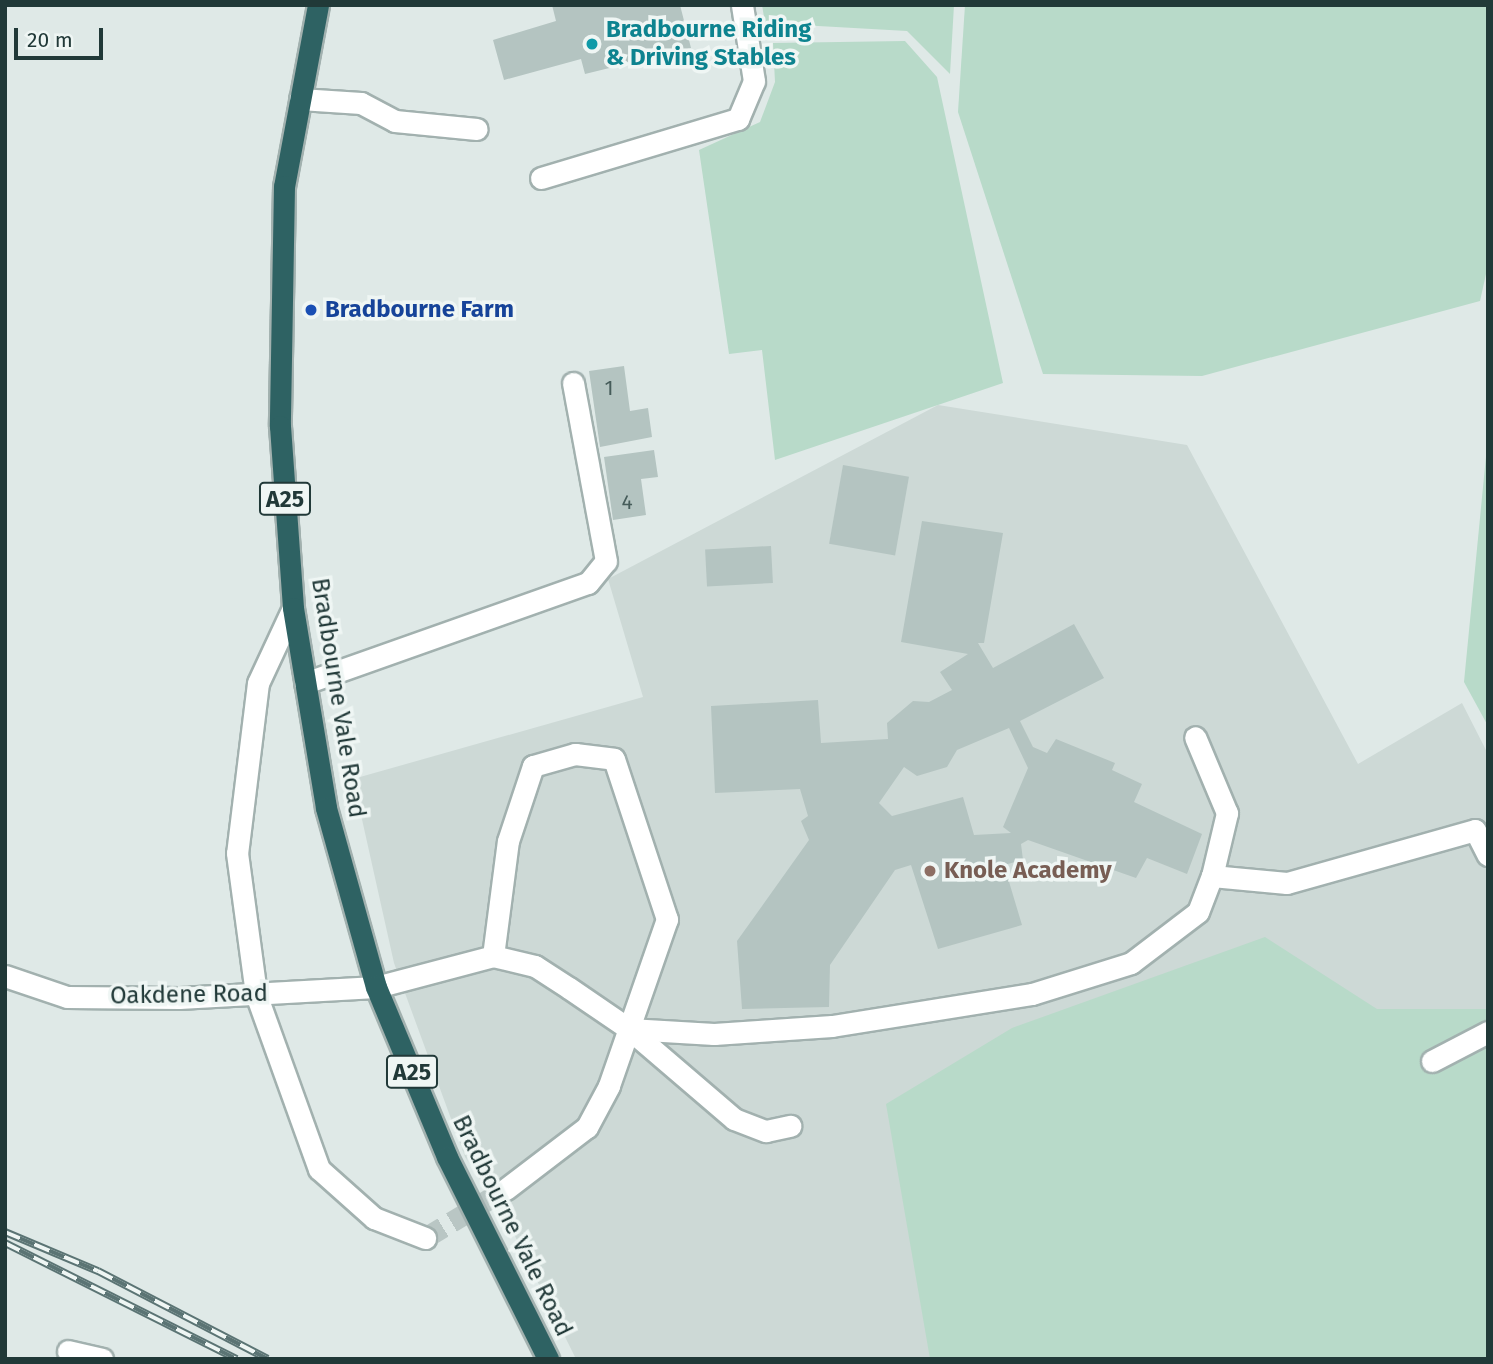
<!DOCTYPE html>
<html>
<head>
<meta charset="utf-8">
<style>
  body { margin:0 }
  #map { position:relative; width:1493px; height:1364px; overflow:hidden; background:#dfe9e7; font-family:"Fira Sans",sans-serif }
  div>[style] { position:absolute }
  .built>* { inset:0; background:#cdd9d6 }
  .green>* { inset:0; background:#b8dac9 }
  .building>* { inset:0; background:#b4c4c1; transform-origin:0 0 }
  .minor-tunnel>* { height:21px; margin-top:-10.5px; transform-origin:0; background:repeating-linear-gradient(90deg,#b9c6c4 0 21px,transparent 0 31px) }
  .roads { filter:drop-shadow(2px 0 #a2b1af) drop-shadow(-2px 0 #a2b1af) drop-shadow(0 2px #a2b1af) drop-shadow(0 -2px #a2b1af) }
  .minor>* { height:21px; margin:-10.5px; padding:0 10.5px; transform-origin:10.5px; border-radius:10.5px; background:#fff }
  .highway>* { height:21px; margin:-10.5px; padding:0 10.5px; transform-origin:10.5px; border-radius:10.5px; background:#2e6263 }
  .rail>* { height:8px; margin-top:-4px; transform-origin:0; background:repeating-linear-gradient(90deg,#eff6f4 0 16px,#5b7474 0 32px); box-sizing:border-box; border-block:2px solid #5b7474 }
  .dots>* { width:19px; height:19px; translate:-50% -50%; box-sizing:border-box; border:4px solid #eff6f4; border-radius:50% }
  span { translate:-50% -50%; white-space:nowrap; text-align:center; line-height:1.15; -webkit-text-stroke:7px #eff6f4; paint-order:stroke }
  .number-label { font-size:21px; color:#465c5a }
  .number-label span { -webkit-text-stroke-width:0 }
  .shield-label span { padding:2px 5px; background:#eff6f4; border:2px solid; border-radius:5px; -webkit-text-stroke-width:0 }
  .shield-label { font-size:23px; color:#213938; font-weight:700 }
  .culture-label { font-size:24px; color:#0d838f; font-weight:700 }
  .left { translate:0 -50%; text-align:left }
  .transit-label { font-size:24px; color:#164399; font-weight:700 }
  .street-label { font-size:24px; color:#213938 }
  .education-label { font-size:24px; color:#785e54; font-weight:700 }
  .frame { position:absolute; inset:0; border:7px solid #213938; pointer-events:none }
  .scale { position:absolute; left:14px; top:28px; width:89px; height:32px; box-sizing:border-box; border:4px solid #213938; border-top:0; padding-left:9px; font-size:21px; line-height:24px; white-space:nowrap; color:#213938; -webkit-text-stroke:5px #eff6f4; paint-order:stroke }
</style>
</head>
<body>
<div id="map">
  <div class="built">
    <i style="clip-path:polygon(938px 405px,1187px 445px,1358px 764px,1462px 703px,1488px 754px,1488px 1359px,576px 1359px,507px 1220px,465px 1157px,394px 963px,353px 779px,643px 697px,608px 579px)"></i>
  </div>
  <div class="green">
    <i style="clip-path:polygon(762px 5px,954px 5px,950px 74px,907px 31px,765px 23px)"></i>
    <i style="clip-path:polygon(965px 5px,1488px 5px,1488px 265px,1480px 301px,1202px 376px,1043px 374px,958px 112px)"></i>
    <i style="clip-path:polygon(905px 41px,937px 77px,1003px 383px,775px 460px,762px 350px,729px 354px,699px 150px,760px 122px,775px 82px,773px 43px)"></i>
    <i style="clip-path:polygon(1488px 436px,1488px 726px,1464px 682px)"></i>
    <i style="clip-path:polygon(1265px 937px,1377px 1009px,1488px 1009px,1488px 1359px,930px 1359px,886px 1104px,1012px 1028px)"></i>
  </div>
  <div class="building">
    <i style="clip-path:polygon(552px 5px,680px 5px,691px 48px,585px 74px,581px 59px,504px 80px,493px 40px,556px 21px)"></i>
    <i style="clip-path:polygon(624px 366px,630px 411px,648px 408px,652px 437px,600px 447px,589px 371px)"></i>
    <i style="clip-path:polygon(654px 450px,658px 477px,641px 479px,646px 515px,613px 520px,604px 457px)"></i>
    <i style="left:843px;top:465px;width:67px;height:80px;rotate:10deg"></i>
    <i style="clip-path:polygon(evenodd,922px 521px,1003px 533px,984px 643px,978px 643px,993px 668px,1074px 624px,1104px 678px,1020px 721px,1033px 747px,1047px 753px,1056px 739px,1115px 763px,1112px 770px,1142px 784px,1134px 802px,1202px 834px,1187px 874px,1147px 858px,1136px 878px,1028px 840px,1021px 844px,1023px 860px,1004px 865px,1022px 925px,938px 949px,911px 865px,895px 870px,830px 965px,829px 1007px,742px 1009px,737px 941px,809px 840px,801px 821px,808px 816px,800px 789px,715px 793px,711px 706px,818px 700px,821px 743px,888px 739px,887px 723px,913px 701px,929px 702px,952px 690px,940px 672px,968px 654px,901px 642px,922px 521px,1009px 728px,1028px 768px,1003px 827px,1011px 833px,974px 835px,963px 797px,892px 816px,879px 803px,904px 767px,917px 776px,947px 767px,957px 750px,1009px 728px)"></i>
    <i style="left:771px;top:546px;width:37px;height:66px;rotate:87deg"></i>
  </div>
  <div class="minor-tunnel">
    <i style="left:425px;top:1238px;width:95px;rotate:-31.2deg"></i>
  </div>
  <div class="roads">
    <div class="minor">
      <i style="left:300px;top:99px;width:61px;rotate:3.8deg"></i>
      <i style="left:361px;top:103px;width:38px;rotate:28deg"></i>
      <i style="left:395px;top:121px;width:82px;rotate:5.6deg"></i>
      <i style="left:541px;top:178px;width:206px;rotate:-16.7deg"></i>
      <i style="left:738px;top:119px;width:41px;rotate:-67.2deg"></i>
      <i style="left:754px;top:81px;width:77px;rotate:-99deg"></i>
      <i style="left:293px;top:608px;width:83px;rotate:115deg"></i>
      <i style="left:258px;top:683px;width:171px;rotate:97deg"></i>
      <i style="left:237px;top:853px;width:142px;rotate:82.3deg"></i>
      <i style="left:256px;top:994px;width:186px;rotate:70.2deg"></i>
      <i style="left:319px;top:1169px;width:74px;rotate:41.7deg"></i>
      <i style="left:374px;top:1218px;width:55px;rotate:21.4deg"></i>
      <i style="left:305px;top:683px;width:300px;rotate:-19.5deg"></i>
      <i style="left:588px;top:583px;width:28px;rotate:-51deg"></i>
      <i style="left:606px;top:561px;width:181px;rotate:-100.5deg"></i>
      <i style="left:1212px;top:876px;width:75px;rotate:5.3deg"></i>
      <i style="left:1287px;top:883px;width:195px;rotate:-15.7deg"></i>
      <i style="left:1475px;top:830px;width:28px;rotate:63deg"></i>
      <i style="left:493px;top:956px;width:116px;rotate:-82.6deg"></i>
      <i style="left:508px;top:841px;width:79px;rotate:-71.6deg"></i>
      <i style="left:533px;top:766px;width:44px;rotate:-15.9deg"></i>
      <i style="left:575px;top:754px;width:39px;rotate:7deg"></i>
      <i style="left:614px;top:759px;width:169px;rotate:71.7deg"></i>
      <i style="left:667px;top:919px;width:177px;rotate:109.2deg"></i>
      <i style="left:609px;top:1086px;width:47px;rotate:118.2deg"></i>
      <i style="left:587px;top:1127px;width:102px;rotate:142.6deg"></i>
      <i style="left:5px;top:976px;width:65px;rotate:18.7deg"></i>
      <i style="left:67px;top:997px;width:112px;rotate:0.5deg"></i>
      <i style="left:179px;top:998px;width:197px;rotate:-3.2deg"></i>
      <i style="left:376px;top:987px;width:121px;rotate:-14.8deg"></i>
      <i style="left:493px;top:956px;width:43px;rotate:13.4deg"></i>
      <i style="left:535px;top:966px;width:40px;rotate:32.9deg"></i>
      <i style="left:569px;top:988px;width:73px;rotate:34.3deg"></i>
      <i style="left:629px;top:1029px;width:138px;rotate:40.6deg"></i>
      <i style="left:734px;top:1119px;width:34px;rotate:21deg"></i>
      <i style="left:766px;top:1131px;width:25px;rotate:-12deg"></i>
      <i style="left:629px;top:1029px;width:85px;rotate:3.4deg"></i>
      <i style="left:714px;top:1034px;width:118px;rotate:-3.9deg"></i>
      <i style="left:832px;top:1026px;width:203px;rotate:-9.1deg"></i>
      <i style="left:1032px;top:994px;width:104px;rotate:-17.4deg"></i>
      <i style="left:1131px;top:963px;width:84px;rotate:-37.3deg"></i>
      <i style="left:1198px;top:912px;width:39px;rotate:-69deg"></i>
      <i style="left:1212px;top:876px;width:65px;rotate:-76.6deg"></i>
      <i style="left:1227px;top:813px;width:82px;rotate:-112.8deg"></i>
      <i style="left:1432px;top:1061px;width:63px;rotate:-27.4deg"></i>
      <i style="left:68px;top:1351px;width:35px;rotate:13deg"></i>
    </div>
    <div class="highway">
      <i style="left:318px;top:5px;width:184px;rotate:100.6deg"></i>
      <i style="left:284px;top:186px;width:240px;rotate:91deg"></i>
      <i style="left:280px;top:426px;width:182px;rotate:85.9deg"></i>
      <i style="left:293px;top:608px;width:203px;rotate:80.6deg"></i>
      <i style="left:326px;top:808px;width:186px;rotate:74.4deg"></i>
      <i style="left:376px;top:987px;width:184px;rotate:67.3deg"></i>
      <i style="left:447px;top:1157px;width:226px;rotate:63.4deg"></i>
    </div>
  </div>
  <div class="rail">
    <i style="left:5px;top:1232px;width:101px;rotate:22.8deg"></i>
    <i style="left:98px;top:1271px;width:191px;rotate:27.4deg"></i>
    <i style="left:5px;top:1243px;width:259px;rotate:26.6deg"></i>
  </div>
  <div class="dots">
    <i style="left:592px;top:44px;background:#0f9aa8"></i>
    <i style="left:311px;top:310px;background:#1a4fb4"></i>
    <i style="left:930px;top:871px;background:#8d6e63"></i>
  </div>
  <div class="number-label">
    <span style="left:609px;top:388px">1</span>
    <span style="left:627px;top:502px">4</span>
  </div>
  <div class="shield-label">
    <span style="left:285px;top:499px">A25</span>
    <span style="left:412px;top:1072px">A25</span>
  </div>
  <div class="culture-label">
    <span class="left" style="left:606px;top:44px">Bradbourne Riding<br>&amp; Driving Stables</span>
  </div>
  <div class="transit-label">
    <span class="left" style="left:325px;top:310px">Bradbourne Farm</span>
  </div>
  <div class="street-label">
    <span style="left:338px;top:698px;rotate:81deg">Bradbourne Vale Road</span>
    <span style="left:189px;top:995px;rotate:-1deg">Oakdene Road</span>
    <span style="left:512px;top:1226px;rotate:64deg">Bradbourne Vale Road</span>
  </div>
  <div class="education-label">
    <span class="left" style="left:944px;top:871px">Knole Academy</span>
  </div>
  <div class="frame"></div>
  <div class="scale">20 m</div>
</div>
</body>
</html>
